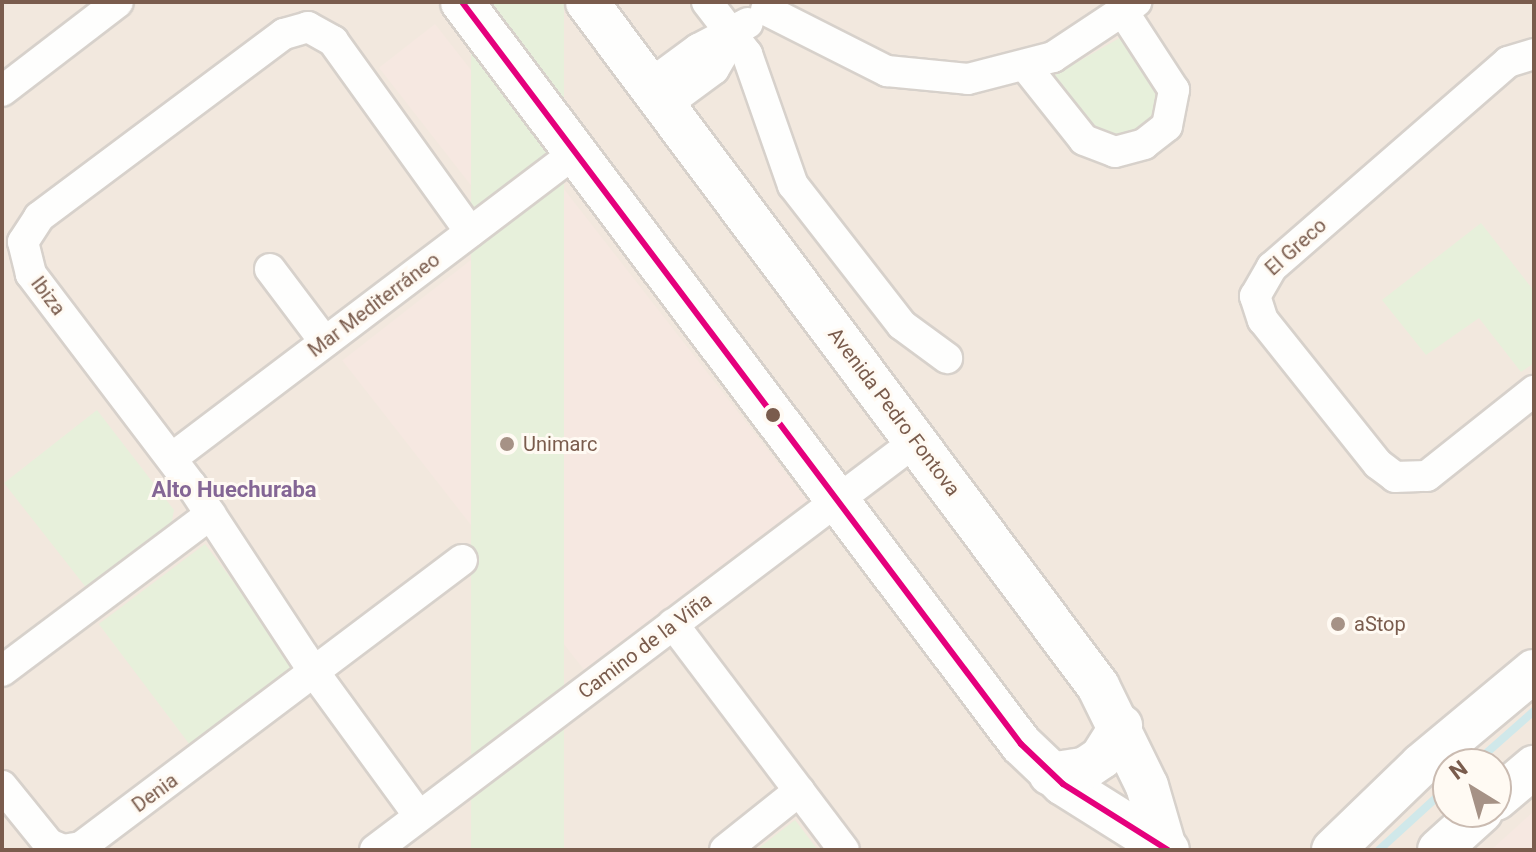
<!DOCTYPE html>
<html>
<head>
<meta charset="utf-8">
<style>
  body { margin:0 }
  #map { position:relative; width:1536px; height:852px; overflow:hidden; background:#f9f5f0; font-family:Roboto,sans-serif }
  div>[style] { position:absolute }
  .residential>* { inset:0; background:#f2e8de }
  .commercial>* { inset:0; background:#f6e8e1; transform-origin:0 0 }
  .green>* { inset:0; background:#e7f0db; transform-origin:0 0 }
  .stream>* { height:8px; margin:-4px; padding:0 4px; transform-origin:4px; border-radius:4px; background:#d0e8ea }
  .roads { filter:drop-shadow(2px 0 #d7d1cb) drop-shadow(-2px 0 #d7d1cb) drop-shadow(0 2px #d7d1cb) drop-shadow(0 -2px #d7d1cb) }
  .street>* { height:30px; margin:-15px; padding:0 15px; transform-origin:15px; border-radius:15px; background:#fefefd }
  .secondary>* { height:42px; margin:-21px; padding:0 21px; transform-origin:21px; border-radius:21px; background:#fefefd }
  .bus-1>* { height:6px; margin:-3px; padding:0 3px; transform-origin:3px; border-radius:3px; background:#e5007d }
  .dots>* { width:22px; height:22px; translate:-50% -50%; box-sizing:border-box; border:4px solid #fffaf3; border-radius:50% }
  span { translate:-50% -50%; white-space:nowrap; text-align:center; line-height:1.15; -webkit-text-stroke:6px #fffaf3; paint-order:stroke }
  .street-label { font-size:20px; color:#7a5c4d }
  .poi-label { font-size:20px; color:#7a5c4d }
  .left { translate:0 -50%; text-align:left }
  .neighbourhood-label { font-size:22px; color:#846695; font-weight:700 }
  .frame { position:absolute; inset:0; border:4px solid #7a5c4d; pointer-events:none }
  .north { position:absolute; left:1432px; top:748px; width:80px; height:80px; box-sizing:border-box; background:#fffaf3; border:2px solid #cabbb1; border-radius:50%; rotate:323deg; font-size:22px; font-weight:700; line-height:32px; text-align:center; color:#7a5c4d }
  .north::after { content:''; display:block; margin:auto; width:28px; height:36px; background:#a69286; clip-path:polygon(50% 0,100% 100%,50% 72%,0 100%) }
</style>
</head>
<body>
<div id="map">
  <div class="residential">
    <i style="clip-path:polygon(evenodd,2px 2px,1534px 2px,1534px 850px,2px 850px,2px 2px,1448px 764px,1496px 764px,1496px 812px,1448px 812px,1448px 764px)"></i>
  </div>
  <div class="commercial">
    <i style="left:435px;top:24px;width:161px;height:71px;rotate:52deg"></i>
    <i style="left:563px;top:188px;width:401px;height:280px;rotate:52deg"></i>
    <i style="clip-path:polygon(1534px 811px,1534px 850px,1491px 850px)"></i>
  </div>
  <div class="green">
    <i style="left:471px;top:2px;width:93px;height:958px"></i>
    <i style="clip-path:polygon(1123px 36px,1154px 75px,1157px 110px,1133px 136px,1103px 140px,1050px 78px)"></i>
    <i style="clip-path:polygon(1481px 223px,1534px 291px,1534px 363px,1521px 372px,1479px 318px,1426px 355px,1382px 300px)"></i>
    <i style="clip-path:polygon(97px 410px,174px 510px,171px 526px,88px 590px,4px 483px)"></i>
    <i style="left:205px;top:544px;width:159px;height:133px;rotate:53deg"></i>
    <i style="clip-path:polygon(795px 820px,818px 850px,756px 850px)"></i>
  </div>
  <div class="stream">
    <i style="left:1474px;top:764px;width:80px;rotate:-41.5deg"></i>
    <i style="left:1379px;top:850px;width:93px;rotate:-42.4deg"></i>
  </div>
  <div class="roads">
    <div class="street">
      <i style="left:707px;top:2px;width:66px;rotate:52.4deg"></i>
      <i style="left:747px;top:54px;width:139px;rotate:70.7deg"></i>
      <i style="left:793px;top:185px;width:177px;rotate:52.1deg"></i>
      <i style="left:902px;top:325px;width:56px;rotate:36.3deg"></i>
      <i style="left:766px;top:10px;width:136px;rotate:26.8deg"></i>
      <i style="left:887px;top:71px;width:81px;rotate:5.6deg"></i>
      <i style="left:968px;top:79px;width:88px;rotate:-14.5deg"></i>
      <i style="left:1053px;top:57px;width:100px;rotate:-33.5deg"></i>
      <i style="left:1534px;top:54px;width:27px;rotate:163deg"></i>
      <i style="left:1508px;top:62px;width:313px;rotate:139deg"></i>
      <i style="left:1272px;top:267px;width:34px;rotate:120deg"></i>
      <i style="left:1255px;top:296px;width:25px;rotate:72deg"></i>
      <i style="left:1263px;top:320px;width:184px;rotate:51.4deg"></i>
      <i style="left:1378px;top:464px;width:21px;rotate:37deg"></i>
      <i style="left:1395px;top:477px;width:32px;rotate:-2deg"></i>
      <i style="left:1427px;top:476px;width:137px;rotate:-38.5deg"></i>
      <i style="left:1026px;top:67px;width:93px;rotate:51.5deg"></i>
      <i style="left:1084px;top:140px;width:33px;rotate:21deg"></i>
      <i style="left:1115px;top:152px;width:30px;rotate:-15deg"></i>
      <i style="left:1144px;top:144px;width:29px;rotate:-38deg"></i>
      <i style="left:1167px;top:126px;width:37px;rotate:-79deg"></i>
      <i style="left:1174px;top:90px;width:92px;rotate:-123deg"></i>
      <i style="left:649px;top:85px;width:61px;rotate:-36.3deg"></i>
      <i style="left:698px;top:49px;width:56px;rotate:-27.5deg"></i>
      <i style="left:2px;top:91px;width:146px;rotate:-37.5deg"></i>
      <i style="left:664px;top:106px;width:62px;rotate:-36.5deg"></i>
      <i style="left:714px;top:69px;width:42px;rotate:-59.7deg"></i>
      <i style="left:270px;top:269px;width:91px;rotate:53deg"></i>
      <i style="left:172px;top:458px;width:507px;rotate:-37.14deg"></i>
      <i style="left:673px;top:624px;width:283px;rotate:52.9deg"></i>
      <i style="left:2px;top:671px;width:261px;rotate:-36.9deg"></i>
      <i style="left:2px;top:786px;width:75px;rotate:51deg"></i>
      <i style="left:49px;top:844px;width:15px;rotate:23deg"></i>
      <i style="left:63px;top:850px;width:18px;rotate:-9deg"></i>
      <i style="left:81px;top:847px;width:477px;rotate:-37deg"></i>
      <i style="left:419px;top:816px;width:175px;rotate:-126.1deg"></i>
      <i style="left:316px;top:675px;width:227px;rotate:-123.3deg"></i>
      <i style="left:191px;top:485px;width:265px;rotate:-127.2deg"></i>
      <i style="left:31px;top:274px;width:33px;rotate:-104deg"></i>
      <i style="left:23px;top:242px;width:30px;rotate:-57deg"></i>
      <i style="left:39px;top:217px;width:306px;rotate:-36.8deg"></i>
      <i style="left:284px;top:34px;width:25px;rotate:-16deg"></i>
      <i style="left:308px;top:27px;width:29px;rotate:29deg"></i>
      <i style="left:333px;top:41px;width:235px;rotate:54.3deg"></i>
      <i style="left:375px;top:850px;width:678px;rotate:-37.09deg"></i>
      <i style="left:725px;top:850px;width:95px;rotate:-38.6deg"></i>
    </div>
    <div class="secondary">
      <i style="left:462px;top:2px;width:929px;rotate:53.01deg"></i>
      <i style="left:1021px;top:744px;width:58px;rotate:43.6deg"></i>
      <i style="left:1063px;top:784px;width:124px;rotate:32.2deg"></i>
      <i style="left:587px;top:2px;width:854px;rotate:53.24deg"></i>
      <i style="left:1098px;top:686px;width:111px;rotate:63.9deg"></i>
      <i style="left:1147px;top:786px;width:60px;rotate:73.7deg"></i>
      <i style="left:1050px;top:774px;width:36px;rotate:-9deg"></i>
      <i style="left:1086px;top:768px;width:18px;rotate:-34deg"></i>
      <i style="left:1101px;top:758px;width:38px;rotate:-58deg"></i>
      <i style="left:1496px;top:799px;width:50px;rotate:-40.1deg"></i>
      <i style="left:1333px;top:850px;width:122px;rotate:-44deg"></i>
      <i style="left:1421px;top:765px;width:147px;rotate:-39.8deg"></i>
      <i style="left:1439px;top:850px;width:57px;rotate:-42.1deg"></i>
    </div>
  </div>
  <div class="bus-1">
    <i style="left:462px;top:2px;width:929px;rotate:53.01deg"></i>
    <i style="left:1021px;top:744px;width:58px;rotate:43.6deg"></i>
    <i style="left:1063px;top:784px;width:124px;rotate:32.2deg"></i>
  </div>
  <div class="dots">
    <i style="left:773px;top:415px;background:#7a5c4d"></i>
    <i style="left:507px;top:444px;background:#a69286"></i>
    <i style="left:1338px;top:624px;background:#a69286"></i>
  </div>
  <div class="street-label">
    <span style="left:1296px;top:247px;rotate:-42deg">El Greco</span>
    <span style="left:48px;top:296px;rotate:53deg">Ibiza</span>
    <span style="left:374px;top:305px;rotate:-37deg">Mar Mediterráneo</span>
    <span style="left:894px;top:412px;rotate:53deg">Avenida Pedro Fontova</span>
    <span style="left:645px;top:646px;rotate:-37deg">Camino de la Viña</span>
    <span style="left:155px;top:793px;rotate:-36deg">Denia</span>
  </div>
  <div class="poi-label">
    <span class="left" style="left:523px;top:444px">Unimarc</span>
    <span class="left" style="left:1354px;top:624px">aStop</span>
  </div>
  <div class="neighbourhood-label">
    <span style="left:234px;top:490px">Alto Huechuraba</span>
  </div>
  <div class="frame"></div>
  <div class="north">N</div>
</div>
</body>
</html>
